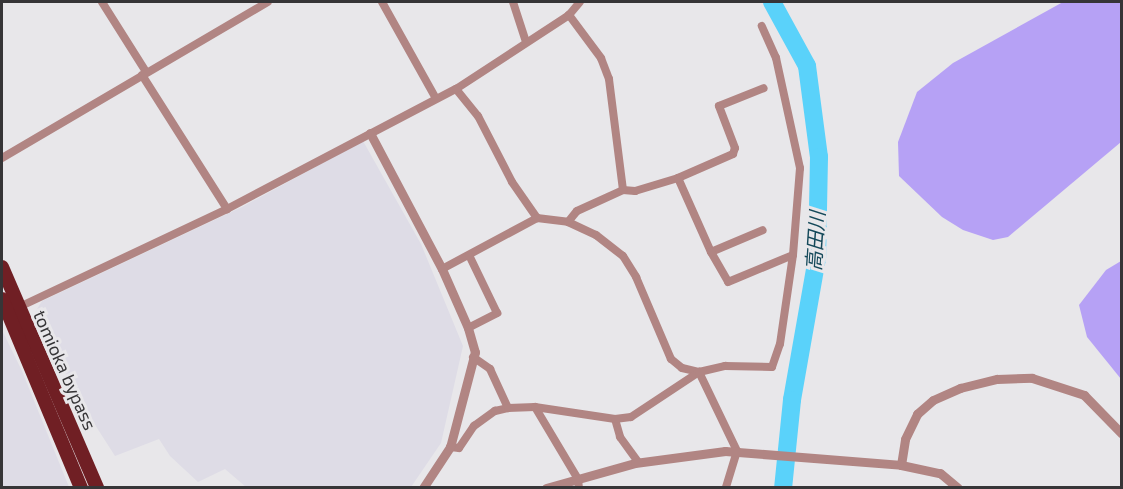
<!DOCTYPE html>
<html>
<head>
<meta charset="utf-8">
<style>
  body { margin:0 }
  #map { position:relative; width:1123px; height:489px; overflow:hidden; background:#e8e7ea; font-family:"Exo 2","Noto Sans JP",sans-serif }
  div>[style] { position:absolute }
  .built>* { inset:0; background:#dedce6 }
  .forest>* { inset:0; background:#b6a1f5 }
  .river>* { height:18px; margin:-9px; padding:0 9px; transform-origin:9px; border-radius:9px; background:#5ad2fa }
  .minor>* { height:8px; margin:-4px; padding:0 4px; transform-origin:4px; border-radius:4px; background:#b18583 }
  .tertiary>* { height:9px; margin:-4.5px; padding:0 4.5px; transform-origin:4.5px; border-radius:4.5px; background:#b18583 }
  .trunk>* { height:14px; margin:-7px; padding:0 7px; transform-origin:7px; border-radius:7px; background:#701f24 }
  span { translate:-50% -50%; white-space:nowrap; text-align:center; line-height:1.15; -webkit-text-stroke:6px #e8e7ea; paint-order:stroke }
  .street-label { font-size:18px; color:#363537 }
  .water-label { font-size:20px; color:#15495a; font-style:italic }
  .frame { position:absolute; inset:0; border:3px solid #363537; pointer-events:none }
</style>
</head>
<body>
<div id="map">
  <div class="built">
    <i style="clip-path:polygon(363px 141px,421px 244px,463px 346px,441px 443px,411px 487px,246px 487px,225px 469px,198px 482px,170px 456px,159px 439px,115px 456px,72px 389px,48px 334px,34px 314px,42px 301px,242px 207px)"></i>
    <i style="clip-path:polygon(2px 330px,22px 371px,69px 487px,2px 487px)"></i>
  </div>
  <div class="forest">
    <i style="clip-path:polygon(1063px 2px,1121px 2px,1121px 142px,1008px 237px,993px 240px,963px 230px,942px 217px,899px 176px,898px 142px,917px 92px,953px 63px)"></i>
    <i style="clip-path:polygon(1121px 261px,1121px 379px,1087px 337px,1079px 305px,1106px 270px)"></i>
  </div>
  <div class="river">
    <i style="left:772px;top:2px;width:73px;rotate:61.3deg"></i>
    <i style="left:807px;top:66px;width:92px;rotate:82.5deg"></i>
    <i style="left:819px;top:157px;width:101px;rotate:91.1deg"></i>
    <i style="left:817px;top:258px;width:144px;rotate:100deg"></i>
    <i style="left:792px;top:400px;width:88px;rotate:95.8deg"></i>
  </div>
  <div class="minor">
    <i style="left:102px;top:2px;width:83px;rotate:57.8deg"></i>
    <i style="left:382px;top:2px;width:109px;rotate:60.8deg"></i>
    <i style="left:513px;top:2px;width:40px;rotate:72deg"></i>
    <i style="left:142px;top:75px;width:159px;rotate:57.6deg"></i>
    <i style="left:456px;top:89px;width:35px;rotate:51deg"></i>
    <i style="left:478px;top:116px;width:74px;rotate:62.7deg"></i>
    <i style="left:512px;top:182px;width:44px;rotate:55.2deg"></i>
    <i style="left:537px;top:218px;width:31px;rotate:7deg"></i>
    <i style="left:568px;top:222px;width:31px;rotate:25deg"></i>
    <i style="left:596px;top:235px;width:34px;rotate:38deg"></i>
    <i style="left:623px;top:256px;width:25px;rotate:58deg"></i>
    <i style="left:636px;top:277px;width:89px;rotate:66.9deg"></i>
    <i style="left:671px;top:359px;width:14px;rotate:39deg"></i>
    <i style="left:682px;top:368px;width:17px;rotate:13deg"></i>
    <i style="left:699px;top:372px;width:88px;rotate:64.3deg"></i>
    <i style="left:737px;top:451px;width:39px;rotate:107deg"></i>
    <i style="left:2px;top:158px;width:308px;rotate:-30.4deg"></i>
    <i style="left:678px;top:178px;width:81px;rotate:66deg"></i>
    <i style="left:711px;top:252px;width:56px;rotate:-22.9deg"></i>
    <i style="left:623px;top:190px;width:12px;rotate:5deg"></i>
    <i style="left:635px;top:191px;width:45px;rotate:-16.8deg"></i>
    <i style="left:678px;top:178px;width:60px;rotate:-23.6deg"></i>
    <i style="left:733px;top:154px;width:6px;rotate:-72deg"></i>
    <i style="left:735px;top:148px;width:45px;rotate:-110.9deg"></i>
    <i style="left:719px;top:106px;width:48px;rotate:-21.8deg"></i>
    <i style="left:568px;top:222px;width:14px;rotate:-51deg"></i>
    <i style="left:577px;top:211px;width:51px;rotate:-24.5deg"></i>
    <i style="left:623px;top:190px;width:112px;rotate:-97.2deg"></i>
    <i style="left:609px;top:79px;width:22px;rotate:-111deg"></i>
    <i style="left:601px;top:58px;width:54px;rotate:-126.7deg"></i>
    <i style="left:711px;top:252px;width:34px;rotate:60deg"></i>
    <i style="left:728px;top:282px;width:70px;rotate:-22.6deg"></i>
    <i style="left:442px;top:269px;width:108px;rotate:-28.2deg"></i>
    <i style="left:17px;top:308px;width:232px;rotate:-25.2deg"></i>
    <i style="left:227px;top:209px;width:259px;rotate:-27.7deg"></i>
    <i style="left:456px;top:89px;width:135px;rotate:-33.2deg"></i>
    <i style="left:569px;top:15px;width:17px;rotate:-50deg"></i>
    <i style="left:468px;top:328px;width:33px;rotate:-27deg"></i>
    <i style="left:497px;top:313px;width:64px;rotate:-115.8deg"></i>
    <i style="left:473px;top:357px;width:21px;rotate:35deg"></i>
    <i style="left:490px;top:369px;width:43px;rotate:65.2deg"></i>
    <i style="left:535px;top:407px;width:84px;rotate:59.2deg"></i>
    <i style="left:578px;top:479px;width:9px;rotate:84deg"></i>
    <i style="left:615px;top:419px;width:19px;rotate:74deg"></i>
    <i style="left:620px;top:437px;width:31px;rotate:54deg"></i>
    <i style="left:450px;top:447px;width:9px;rotate:6deg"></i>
    <i style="left:459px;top:448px;width:27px;rotate:-56deg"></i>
    <i style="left:474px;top:426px;width:26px;rotate:-36deg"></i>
    <i style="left:495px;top:411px;width:13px;rotate:-13deg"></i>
    <i style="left:508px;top:408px;width:27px;rotate:-2deg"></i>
    <i style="left:535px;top:407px;width:81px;rotate:8.5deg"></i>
    <i style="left:615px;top:419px;width:16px;rotate:-7deg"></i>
    <i style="left:631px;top:417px;width:82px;rotate:-33.5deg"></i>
    <i style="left:699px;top:372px;width:27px;rotate:-13deg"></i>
    <i style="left:725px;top:366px;width:47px;rotate:1.2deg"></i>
    <i style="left:772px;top:367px;width:24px;rotate:-71deg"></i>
    <i style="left:780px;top:344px;width:90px;rotate:-81.7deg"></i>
    <i style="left:793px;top:255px;width:87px;rotate:-85.4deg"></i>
    <i style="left:800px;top:168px;width:113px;rotate:-102.3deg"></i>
    <i style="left:776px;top:58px;width:35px;rotate:-114deg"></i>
  </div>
  <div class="tertiary">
    <i style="left:370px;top:133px;width:154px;rotate:62.1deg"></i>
    <i style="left:442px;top:269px;width:64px;rotate:66.2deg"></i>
    <i style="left:468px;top:328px;width:25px;rotate:74deg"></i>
    <i style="left:475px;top:352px;width:98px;rotate:104.7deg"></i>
    <i style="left:450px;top:447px;width:49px;rotate:123.4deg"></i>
    <i style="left:901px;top:465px;width:26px;rotate:-81deg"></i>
    <i style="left:905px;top:439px;width:28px;rotate:-64deg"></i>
    <i style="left:917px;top:414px;width:21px;rotate:-41deg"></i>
    <i style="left:933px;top:400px;width:30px;rotate:-24deg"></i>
    <i style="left:960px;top:388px;width:38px;rotate:-14deg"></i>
    <i style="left:997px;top:379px;width:35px;rotate:-2deg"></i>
    <i style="left:1032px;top:378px;width:55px;rotate:18.1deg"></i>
    <i style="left:1084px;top:395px;width:54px;rotate:45.7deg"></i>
    <i style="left:546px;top:488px;width:92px;rotate:-15.7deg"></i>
    <i style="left:635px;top:463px;width:91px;rotate:-7.6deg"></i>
    <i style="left:725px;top:451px;width:177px;rotate:4.5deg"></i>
    <i style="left:901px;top:465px;width:40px;rotate:12deg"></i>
    <i style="left:940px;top:473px;width:23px;rotate:40deg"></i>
  </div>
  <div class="trunk">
    <i style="left:2px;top:267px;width:241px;rotate:66.7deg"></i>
    <i style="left:2px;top:299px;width:205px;rotate:67.3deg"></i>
  </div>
  <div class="street-label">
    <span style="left:65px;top:370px;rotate:66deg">tomioka bypass</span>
  </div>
  <div class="water-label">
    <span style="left:815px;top:241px;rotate:-86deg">高田川</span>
  </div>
  <div class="frame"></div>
</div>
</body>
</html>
